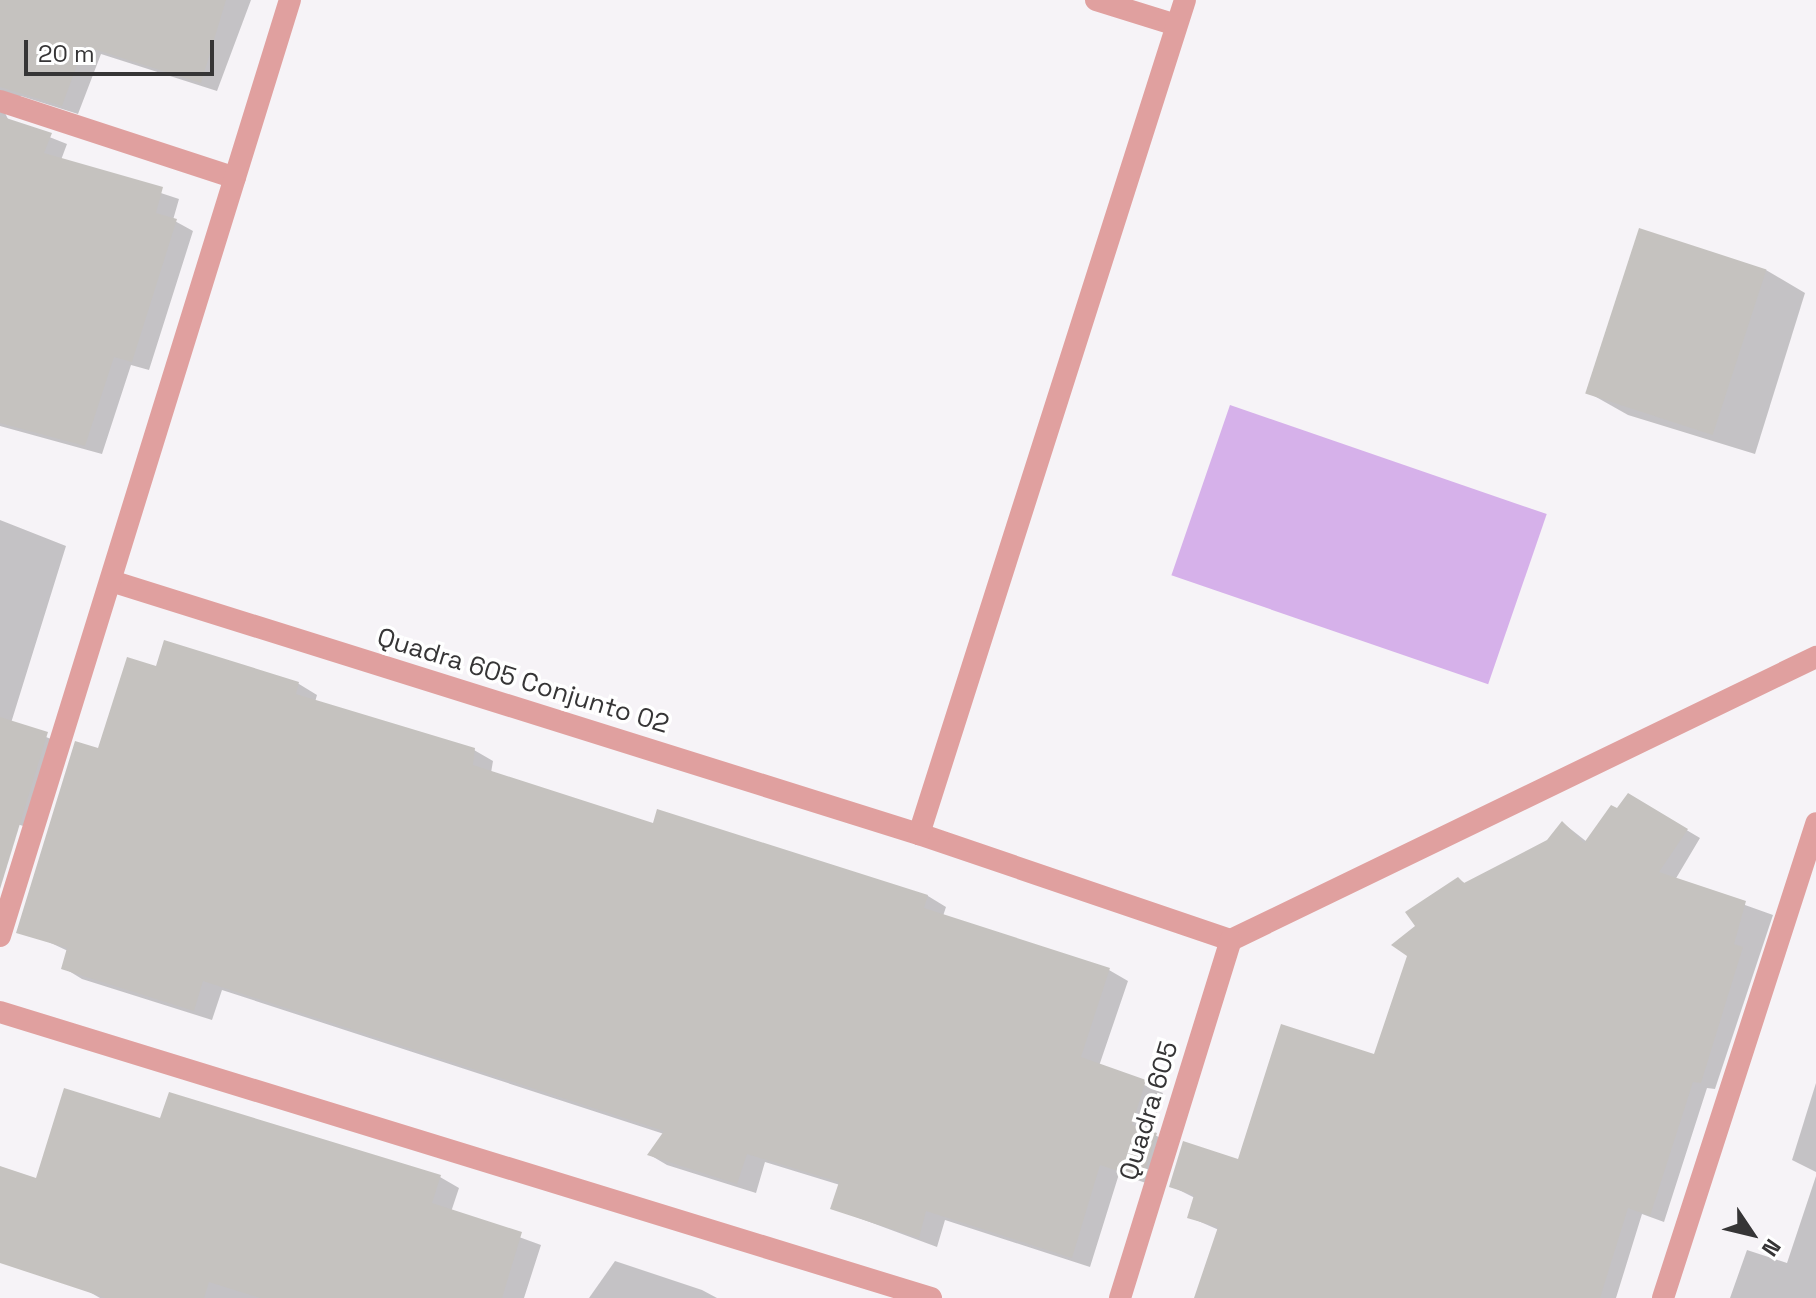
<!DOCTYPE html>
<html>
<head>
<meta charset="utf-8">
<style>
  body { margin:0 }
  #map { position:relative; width:1816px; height:1298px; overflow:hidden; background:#f6f3f7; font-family:"Space Grotesk",sans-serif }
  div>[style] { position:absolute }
  .green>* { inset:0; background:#d6b1ea; transform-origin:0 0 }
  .shadow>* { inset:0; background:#0003 }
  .building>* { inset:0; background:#c5c2bf; transform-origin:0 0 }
  .minor>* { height:22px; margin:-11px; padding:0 11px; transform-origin:11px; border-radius:11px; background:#e0a09f }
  span { translate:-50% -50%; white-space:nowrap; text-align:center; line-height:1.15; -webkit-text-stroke:7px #fff; paint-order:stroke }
  .street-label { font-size:26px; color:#363536 }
  .north { position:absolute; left:1712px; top:1194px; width:80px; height:80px; -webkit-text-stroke:6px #fff; paint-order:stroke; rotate:125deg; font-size:22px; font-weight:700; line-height:32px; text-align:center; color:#363536 }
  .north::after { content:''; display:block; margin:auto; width:28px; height:36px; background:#363536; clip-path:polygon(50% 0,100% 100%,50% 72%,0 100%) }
  .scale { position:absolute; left:24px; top:40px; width:190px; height:36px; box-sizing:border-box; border:4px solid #363536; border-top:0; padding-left:10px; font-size:24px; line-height:28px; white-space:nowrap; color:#363536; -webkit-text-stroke:6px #fff; paint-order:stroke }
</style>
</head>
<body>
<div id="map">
  <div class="green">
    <i style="left:1230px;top:405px;width:335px;height:180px;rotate:19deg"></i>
  </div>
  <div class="shadow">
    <i style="clip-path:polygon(0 0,251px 0,217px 91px,101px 54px,78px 114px,21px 96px,2px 107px,9px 121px,67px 144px,61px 160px,179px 199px,173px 220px,193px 231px,149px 370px,131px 365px,102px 454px,0 426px)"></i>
    <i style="clip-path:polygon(1766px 270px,1805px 293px,1755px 454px,1628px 415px,1589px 393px)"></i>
    <i style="clip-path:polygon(0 520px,66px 546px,11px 723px,66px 745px,40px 831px,0 819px)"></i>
    <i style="clip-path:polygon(165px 642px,299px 684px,317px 695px,315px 702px,474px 750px,493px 761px,491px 773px,654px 825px,928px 896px,946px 907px,943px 916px,1109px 970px,1128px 981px,1099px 1066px,1163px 1093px,1151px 1133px,1174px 1145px,1161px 1188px,1119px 1174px,1090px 1267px,945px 1220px,937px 1247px,832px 1208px,840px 1185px,765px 1162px,756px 1193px,667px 1165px,650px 1155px,664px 1134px,222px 990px,212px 1020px,82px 979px,64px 968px,68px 951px,38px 937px,99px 750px,157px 668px)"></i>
    <i style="clip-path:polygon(1629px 796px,1700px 838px,1675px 880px,1773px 915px,1715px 1089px,1707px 1088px,1664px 1222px,1642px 1214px,1616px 1298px,1203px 1298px,1219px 1230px,1189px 1217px,1195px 1198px,1171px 1186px,1240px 1161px,1375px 1056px,1418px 927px,1458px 879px,1466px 884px,1548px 841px,1563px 823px,1587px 842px)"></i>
    <i style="clip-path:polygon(1816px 1083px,1816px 1172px,1792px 1160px)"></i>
    <i style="clip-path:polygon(161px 1120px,440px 1177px,459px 1188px,451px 1212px,541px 1245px,524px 1298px,100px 1298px,86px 1290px)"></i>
    <i style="clip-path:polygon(1816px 1176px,1816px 1298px,1730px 1298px,1747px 1250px,1787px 1263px)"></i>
    <i style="clip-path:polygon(615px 1261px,702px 1290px,717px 1298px,589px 1298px)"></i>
  </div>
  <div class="building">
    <i style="clip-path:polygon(0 0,226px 0,201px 83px,84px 46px,62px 106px,0 87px)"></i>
    <i style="clip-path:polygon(0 116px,52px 133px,44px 153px,163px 187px,156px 213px,177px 219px,132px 362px,114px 357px,85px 446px,0 423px)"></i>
    <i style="left:1639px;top:228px;width:134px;height:174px;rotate:18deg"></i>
    <i style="clip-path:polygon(164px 640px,299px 682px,296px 694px,475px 748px,473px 765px,653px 823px,657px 809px,928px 895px,924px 908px,1110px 968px,1081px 1057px,1146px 1080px,1132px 1125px,1157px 1133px,1142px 1179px,1100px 1165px,1072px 1258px,926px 1211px,919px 1238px,830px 1209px,839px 1182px,747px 1154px,737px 1184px,706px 1174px,647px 1155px,664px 1131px,203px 981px,194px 1011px,61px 969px,67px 948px,16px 933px,75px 741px,98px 748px,127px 657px,156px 666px)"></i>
    <i style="clip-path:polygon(0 717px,48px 732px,0 889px)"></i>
    <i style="clip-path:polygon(1628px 793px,1688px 829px,1659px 872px,1746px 901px,1734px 944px,1743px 947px,1701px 1083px,1693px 1082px,1650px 1216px,1628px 1208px,1600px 1298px,1194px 1298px,1218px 1227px,1187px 1218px,1194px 1195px,1169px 1187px,1183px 1141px,1238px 1159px,1281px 1024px,1374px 1054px,1407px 956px,1391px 945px,1415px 926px,1405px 912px,1458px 877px,1464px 883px,1547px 840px,1562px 821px,1584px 843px,1611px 805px,1617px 808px)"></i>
    <i style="clip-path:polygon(64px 1088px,160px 1118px,169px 1092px,441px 1175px,432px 1203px,522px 1232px,502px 1298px,260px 1298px,209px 1282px,204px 1298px,106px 1298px,0 1263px,0 1166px,36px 1178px)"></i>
  </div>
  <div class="minor">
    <i style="left:1096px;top:0;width:84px;rotate:17.4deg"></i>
    <i style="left:0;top:101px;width:247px;rotate:18.1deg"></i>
    <i style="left:111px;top:581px;width:847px;rotate:17.39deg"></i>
    <i style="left:919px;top:834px;width:330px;rotate:18.8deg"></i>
    <i style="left:1231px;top:940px;width:650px;rotate:-25.82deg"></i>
    <i style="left:919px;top:834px;width:875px;rotate:-72.31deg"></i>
    <i style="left:0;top:936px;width:980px;rotate:-72.79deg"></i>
    <i style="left:0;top:1012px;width:974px;rotate:17.08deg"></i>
    <i style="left:1120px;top:1298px;width:375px;rotate:-72.8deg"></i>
    <i style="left:1663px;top:1298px;width:499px;rotate:-72.1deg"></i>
  </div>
  <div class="street-label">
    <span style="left:523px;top:681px;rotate:17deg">Quadra 605 Conjunto 02</span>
    <span style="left:1149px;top:1111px;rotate:-73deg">Quadra 605</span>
  </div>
  <div class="north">N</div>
  <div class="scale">20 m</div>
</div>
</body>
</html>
